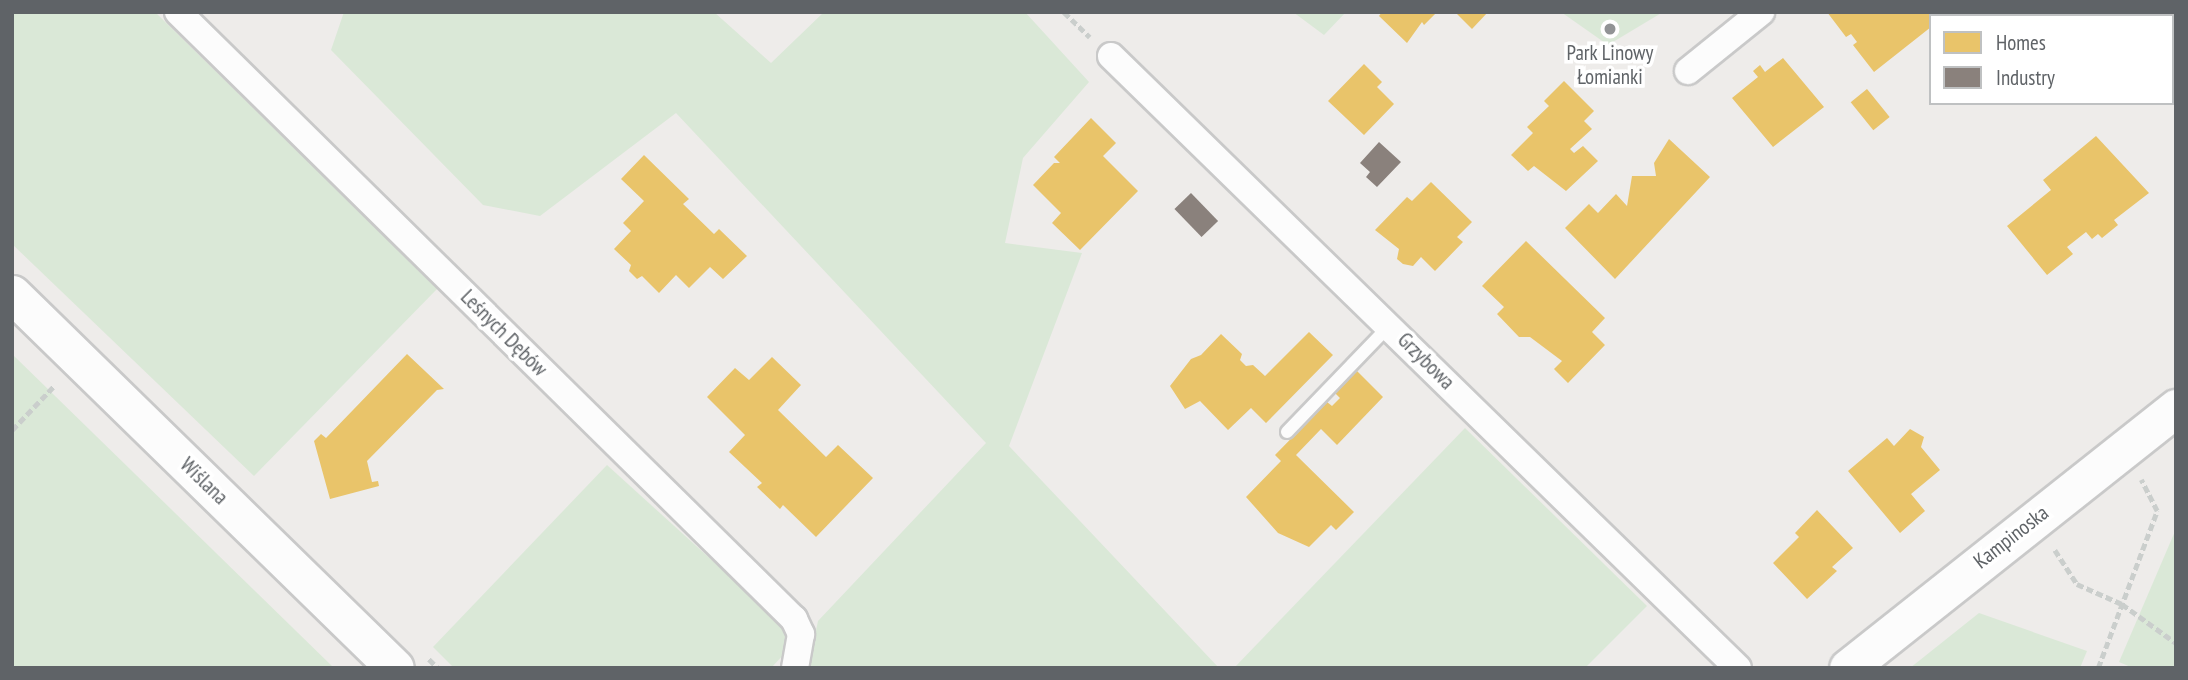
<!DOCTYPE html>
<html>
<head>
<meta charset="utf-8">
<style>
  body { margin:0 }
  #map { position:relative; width:2188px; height:680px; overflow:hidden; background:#eeecea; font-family:"PT Sans Narrow",sans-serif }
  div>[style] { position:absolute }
  .green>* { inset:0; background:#dae8d7 }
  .homes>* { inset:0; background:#e9c46a; transform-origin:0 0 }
  .industry>* { inset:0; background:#8a817c; transform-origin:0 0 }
  .path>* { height:4.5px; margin-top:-2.25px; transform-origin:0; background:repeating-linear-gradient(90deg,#cacecc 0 7px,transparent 0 10.5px) }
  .roads { filter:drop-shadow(2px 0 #c9c9c9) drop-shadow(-2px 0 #c9c9c9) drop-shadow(0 2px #c9c9c9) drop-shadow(0 -2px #c9c9c9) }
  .service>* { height:12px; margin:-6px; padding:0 6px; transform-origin:6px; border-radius:6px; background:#fcfcfc }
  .minor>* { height:26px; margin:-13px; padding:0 13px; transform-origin:13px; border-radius:13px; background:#fcfcfc }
  .secondary>* { height:37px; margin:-18.5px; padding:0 18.5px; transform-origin:18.5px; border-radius:18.5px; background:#fcfcfc }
  .dots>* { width:19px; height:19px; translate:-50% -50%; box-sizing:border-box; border:4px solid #fff; border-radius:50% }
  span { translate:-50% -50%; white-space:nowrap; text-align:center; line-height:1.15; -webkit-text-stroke:7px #fff; paint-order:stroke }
  .poi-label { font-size:21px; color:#5f6367 }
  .street-label { font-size:21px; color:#5f6367 }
  .frame { position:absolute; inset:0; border:14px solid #5f6367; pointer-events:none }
  .legend { position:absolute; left:1929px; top:14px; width:245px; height:91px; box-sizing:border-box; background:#fff; border:2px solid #bfc1c2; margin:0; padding:9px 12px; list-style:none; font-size:21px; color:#5f6367 }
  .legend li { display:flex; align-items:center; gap:14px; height:35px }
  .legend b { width:35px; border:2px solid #bfc1c2 }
</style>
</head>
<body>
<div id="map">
  <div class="green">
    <i style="clip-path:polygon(12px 12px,155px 12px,438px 288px,254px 476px,12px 244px)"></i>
    <i style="clip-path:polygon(344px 12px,714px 12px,771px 63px,824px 12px,1025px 12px,1089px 82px,1023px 158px,1005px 243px,1082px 253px,1009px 446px,1219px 668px,808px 668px,818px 621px,986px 443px,676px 113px,540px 216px,483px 205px,331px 50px)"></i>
    <i style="clip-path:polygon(1293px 12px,1346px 12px,1324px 35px)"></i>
    <i style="clip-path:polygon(1561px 12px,1663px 12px,1608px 45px)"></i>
    <i style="clip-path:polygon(12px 354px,334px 668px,12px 668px)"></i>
    <i style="clip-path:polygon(1465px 428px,1647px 606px,1585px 668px,1234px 668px)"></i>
    <i style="clip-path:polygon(607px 465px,790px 631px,787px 651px,771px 668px,454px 668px,433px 647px)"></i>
    <i style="clip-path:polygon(2176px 529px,2176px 668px,2133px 668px,2119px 662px)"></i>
    <i style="clip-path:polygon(1979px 613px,2087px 651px,2080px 668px,1910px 668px)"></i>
  </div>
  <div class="homes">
    <i style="clip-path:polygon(1382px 12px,1437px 12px,1424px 25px,1422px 22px,1407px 43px,1379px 16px)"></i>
    <i style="clip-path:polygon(1455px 12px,1488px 12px,1472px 29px)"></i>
    <i style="clip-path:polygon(1827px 12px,1949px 12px,1931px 16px,1931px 27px,1874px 72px,1853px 45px,1857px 42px,1851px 34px,1846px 37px)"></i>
    <i style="clip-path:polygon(1783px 58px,1824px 107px,1773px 147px,1732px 98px,1758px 77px,1753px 71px,1760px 65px,1765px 72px)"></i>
    <i style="clip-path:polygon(1364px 64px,1382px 82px,1377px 87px,1394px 104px,1364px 135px,1328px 101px)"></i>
    <i style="clip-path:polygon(1564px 81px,1594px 111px,1584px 121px,1592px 129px,1570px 149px,1574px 153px,1583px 146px,1598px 161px,1566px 191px,1534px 166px,1528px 171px,1511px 155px,1533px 133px,1527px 127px,1549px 106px,1544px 101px)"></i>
    <i style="left:1867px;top:89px;width:36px;height:21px;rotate:51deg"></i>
    <i style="clip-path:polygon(1091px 118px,1116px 143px,1103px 156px,1138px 191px,1080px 250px,1052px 223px,1061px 213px,1033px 185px,1054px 163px,1060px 163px,1054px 157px)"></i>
    <i style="clip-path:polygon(2096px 136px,2149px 193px,2114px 220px,2118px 225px,2102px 238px,2098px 234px,2092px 239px,2086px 232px,2067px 247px,2073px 254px,2047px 275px,2007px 226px,2051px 190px,2043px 180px)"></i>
    <i style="clip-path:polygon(1669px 139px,1710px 177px,1615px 279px,1565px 228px,1589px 204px,1598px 213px,1616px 194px,1627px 206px,1632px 176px,1656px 176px,1654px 163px)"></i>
    <i style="clip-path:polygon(644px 155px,689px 199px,683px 204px,714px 234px,719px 229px,747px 256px,723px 279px,710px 267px,689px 288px,676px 275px,659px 293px,642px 276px,637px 279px,629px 271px,631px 265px,614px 249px,631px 231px,623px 223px,644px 201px,621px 179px)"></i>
    <i style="clip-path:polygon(1431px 182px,1472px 222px,1457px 237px,1463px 242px,1435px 271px,1421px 257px,1413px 266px,1403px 264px,1397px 259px,1399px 249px,1375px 230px,1407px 197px,1412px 201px)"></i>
    <i style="clip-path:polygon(1526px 241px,1605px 318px,1592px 332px,1605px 345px,1568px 383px,1554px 369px,1562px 361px,1530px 337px,1519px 337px,1497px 314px,1504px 307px,1482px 286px)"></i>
    <i style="clip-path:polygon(1309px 332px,1333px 355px,1266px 423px,1251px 408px,1228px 430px,1200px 401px,1185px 409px,1170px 386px,1191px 359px,1201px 355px,1221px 334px,1242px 354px,1240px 360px,1246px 366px,1253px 365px,1265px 376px)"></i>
    <i style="clip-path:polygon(407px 354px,444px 389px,437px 390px,367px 461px,372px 482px,378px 481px,379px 486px,330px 499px,314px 441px,321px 434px,326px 438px)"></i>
    <i style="clip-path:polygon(772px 357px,801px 385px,778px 410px,826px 457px,838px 445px,873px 478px,816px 537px,783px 505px,780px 509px,757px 487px,762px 483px,729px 452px,745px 435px,707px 397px,735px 368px,749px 380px)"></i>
    <i style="clip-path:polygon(1357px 371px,1383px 397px,1337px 445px,1321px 429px,1296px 455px,1354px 512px,1336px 530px,1331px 525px,1309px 547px,1278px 533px,1246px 497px,1281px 461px,1275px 455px,1327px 402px,1332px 406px,1340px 398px,1335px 393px)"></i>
    <i style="clip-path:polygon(1910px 429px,1924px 437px,1921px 447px,1940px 470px,1911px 494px,1925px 511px,1900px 533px,1848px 471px,1887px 438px,1894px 446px)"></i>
    <i style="clip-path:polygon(1817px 510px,1853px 548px,1832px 567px,1837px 571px,1807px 599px,1773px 563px,1799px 537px,1795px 533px)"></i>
  </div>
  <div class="industry">
    <i style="clip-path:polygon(1379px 142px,1401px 162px,1377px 187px,1366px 177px,1370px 172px,1360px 163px)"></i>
    <i style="left:1191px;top:193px;width:39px;height:23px;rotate:46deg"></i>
  </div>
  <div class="path">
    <i style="left:1064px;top:12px;width:36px;rotate:44deg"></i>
    <i style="left:12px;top:430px;width:62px;rotate:-46.3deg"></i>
    <i style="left:2055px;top:550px;width:40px;rotate:57.1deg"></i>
    <i style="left:2077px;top:584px;width:49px;rotate:24deg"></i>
    <i style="left:2122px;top:604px;width:67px;rotate:35.8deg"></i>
    <i style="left:429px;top:659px;width:13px;rotate:45deg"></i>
    <i style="left:2098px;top:668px;width:168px;rotate:-69.4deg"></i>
    <i style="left:2157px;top:511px;width:35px;rotate:-117deg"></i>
  </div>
  <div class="roads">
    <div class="service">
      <i style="left:1287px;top:432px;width:147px;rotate:-46.1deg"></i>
    </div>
    <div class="minor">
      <i style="left:178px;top:12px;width:865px;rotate:44.58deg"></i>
      <i style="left:794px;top:619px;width:17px;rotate:65deg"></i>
      <i style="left:801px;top:634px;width:35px;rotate:100deg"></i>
      <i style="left:1111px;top:56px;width:876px;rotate:44.31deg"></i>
      <i style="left:1688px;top:71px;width:94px;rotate:-38.9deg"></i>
    </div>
    <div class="secondary">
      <i style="left:12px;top:294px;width:535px;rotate:44.32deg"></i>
      <i style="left:1848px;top:668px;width:419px;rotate:-38.4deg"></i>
    </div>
  </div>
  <div class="dots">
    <i style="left:1610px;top:29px;background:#919395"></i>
  </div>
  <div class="poi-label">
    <span style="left:1610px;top:65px">Park Linowy<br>Łomianki</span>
  </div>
  <div class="street-label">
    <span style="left:504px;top:333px;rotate:45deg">Leśnych Dębów</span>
    <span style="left:1426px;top:361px;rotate:45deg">Grzybowa</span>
    <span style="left:204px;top:481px;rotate:44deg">Wiślana</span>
    <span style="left:2011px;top:537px;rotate:-38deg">Kampinoska</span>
  </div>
  <div class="frame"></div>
  <ul class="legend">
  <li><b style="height:19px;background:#e9c46a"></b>Homes</li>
  <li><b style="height:19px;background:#8a817c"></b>Industry</li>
  </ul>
</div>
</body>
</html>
